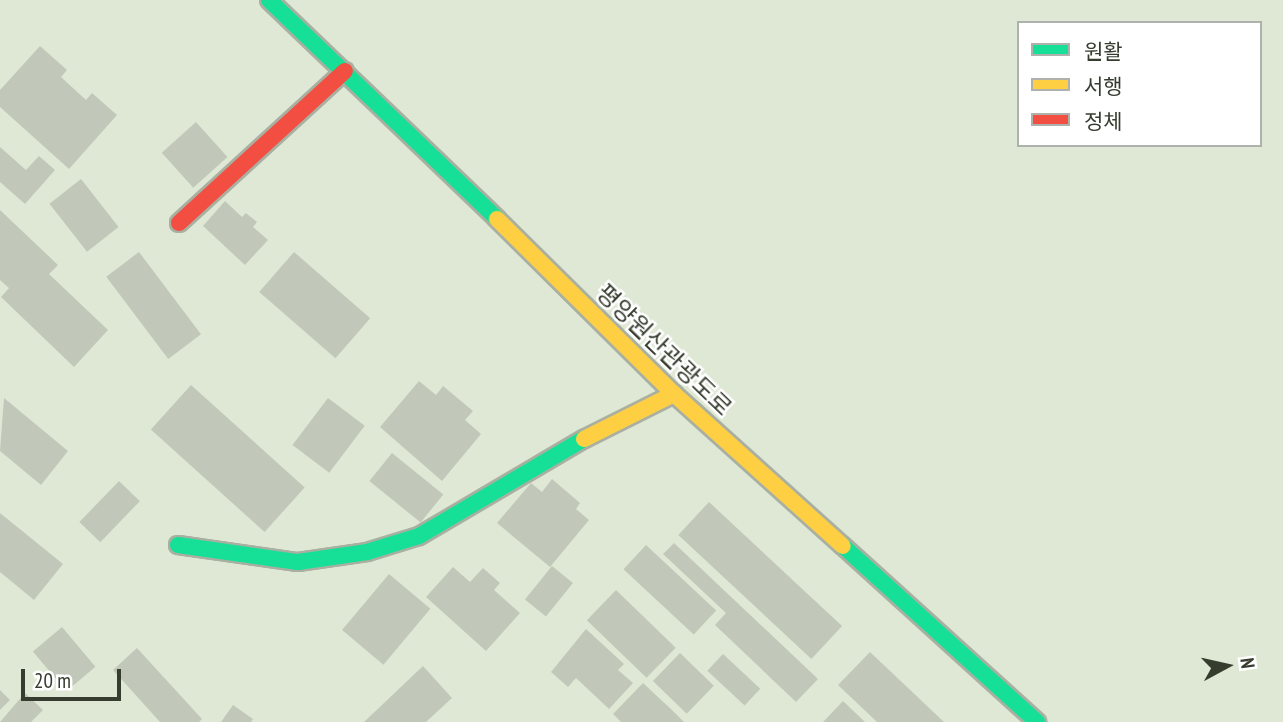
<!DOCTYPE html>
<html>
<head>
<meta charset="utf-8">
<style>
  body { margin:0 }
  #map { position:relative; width:1283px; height:722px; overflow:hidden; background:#dfe8d5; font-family:"PT Sans Narrow","Noto Sans KR",sans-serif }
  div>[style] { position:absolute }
  .building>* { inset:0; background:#c1c8b9; transform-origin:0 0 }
  .roads { filter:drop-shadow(2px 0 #a9b0a1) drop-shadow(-2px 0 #a9b0a1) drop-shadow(0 2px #a9b0a1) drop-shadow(0 -2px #a9b0a1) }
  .fast>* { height:16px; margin:-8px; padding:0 8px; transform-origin:8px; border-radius:8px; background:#16e098 }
  .slow>* { height:16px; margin:-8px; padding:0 8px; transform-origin:8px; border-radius:8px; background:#ffcf43 }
  .jam>* { height:16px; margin:-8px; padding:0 8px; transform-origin:8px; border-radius:8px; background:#f24e42 }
  span { translate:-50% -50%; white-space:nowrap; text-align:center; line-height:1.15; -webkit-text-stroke:5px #fff; paint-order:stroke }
  .street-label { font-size:24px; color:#363d2f }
  .legend { position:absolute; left:1017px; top:21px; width:245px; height:126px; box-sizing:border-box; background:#fff; border:2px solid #afb1ac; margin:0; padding:9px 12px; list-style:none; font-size:21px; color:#363d2f }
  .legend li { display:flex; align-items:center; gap:14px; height:35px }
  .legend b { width:35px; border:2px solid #afb1ac }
  .north { position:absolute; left:1192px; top:631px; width:70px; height:70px; -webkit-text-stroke:5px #fff; paint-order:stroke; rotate:82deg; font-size:19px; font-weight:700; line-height:28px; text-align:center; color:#363d2f }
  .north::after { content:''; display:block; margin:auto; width:24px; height:32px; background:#363d2f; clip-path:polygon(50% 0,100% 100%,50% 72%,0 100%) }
  .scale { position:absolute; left:21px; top:669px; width:100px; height:32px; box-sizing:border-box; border:4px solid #363d2f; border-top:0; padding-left:9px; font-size:21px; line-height:24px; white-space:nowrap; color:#363d2f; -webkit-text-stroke:5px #fff; paint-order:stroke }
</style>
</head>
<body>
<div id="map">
  <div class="building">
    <i style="clip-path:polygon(40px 46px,67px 70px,61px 77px,86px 100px,92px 93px,117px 115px,69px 169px,0 107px,0 90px)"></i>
    <i style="left:196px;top:122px;width:47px;height:46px;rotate:48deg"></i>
    <i style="clip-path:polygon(0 147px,26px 170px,39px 156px,55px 170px,25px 204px,0 182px)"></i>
    <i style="left:81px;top:179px;width:61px;height:40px;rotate:52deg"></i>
    <i style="clip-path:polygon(225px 201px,242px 217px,246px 213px,257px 222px,253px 227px,268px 240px,245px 265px,203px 226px)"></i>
    <i style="clip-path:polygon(0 210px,58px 265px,49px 274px,108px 330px,74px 367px,1px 297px,9px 288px,0 280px)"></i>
    <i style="left:139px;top:252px;width:103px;height:41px;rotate:53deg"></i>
    <i style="left:294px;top:252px;width:101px;height:53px;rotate:41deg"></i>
    <i style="clip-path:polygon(419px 381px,436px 395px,443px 386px,473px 411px,465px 420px,481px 434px,442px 481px,380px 427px)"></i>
    <i style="left:191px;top:385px;width:153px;height:60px;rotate:42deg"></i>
    <i style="clip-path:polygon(4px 398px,68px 451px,41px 485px,0 451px)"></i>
    <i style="left:328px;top:398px;width:46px;height:59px;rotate:37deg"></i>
    <i style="left:392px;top:453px;width:66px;height:36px;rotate:39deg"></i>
    <i style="clip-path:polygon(552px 479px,580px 503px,576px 509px,589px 520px,550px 567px,497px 523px,531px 483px,542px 492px)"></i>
    <i style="left:119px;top:481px;width:29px;height:57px;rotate:44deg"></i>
    <i style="left:709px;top:502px;width:182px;height:45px;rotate:43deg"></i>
    <i style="clip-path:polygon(0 513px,63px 564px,34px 600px,0 572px)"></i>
    <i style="clip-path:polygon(674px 543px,818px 679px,796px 702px,715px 625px,726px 613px,663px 554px)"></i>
    <i style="left:646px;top:545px;width:96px;height:33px;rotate:43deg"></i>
    <i style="left:552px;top:566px;width:27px;height:43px;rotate:39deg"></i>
    <i style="clip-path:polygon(453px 567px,470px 582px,483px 568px,500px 583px,494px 590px,520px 613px,486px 651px,426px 597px)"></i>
    <i style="left:389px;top:574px;width:54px;height:73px;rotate:40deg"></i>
    <i style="left:616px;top:590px;width:83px;height:42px;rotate:44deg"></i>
    <i style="left:62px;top:627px;width:52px;height:38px;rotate:50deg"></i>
    <i style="clip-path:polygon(586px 629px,624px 664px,618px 670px,633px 683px,609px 709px,576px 678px,568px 687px,551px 672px)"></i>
    <i style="clip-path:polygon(137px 648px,202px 719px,199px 722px,160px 722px,113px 670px)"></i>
    <i style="clip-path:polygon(870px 652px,944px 722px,877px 722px,838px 685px)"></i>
    <i style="left:680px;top:653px;width:47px;height:39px;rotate:44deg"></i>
    <i style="left:723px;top:654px;width:51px;height:23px;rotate:43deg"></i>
    <i style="clip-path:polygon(423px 666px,452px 698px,426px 722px,364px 722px)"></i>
    <i style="clip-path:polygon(643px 683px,673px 711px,684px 722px,621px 722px,613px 714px)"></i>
    <i style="clip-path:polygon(0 690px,10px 700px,0 710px)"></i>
    <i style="clip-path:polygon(25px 693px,43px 710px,31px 722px,0 722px)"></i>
    <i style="clip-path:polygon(843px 701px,865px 722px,823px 722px)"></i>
    <i style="clip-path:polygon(233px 705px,253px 719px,251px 722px,221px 722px)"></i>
  </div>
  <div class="roads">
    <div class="fast">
      <i style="left:269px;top:0;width:316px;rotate:43.8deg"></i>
      <i style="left:178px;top:545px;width:121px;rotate:8.1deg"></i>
      <i style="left:298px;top:562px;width:70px;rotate:-8.2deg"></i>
      <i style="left:367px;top:552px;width:54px;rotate:-17.1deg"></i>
      <i style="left:419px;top:536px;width:191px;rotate:-30.5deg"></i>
      <i style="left:843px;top:546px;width:262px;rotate:42.2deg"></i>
    </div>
    <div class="slow">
      <i style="left:497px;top:219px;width:249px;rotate:44.7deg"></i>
      <i style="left:674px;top:394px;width:227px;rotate:42deg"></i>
      <i style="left:584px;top:439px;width:101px;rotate:-26.6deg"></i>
    </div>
    <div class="jam">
      <i style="left:179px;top:223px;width:225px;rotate:-42.5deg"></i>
    </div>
  </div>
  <div class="street-label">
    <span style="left:664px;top:350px;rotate:44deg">평양원산관광도로</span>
  </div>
  <ul class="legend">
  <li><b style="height:9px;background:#16e098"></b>원활</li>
  <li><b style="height:9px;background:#ffcf43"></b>서행</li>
  <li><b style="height:9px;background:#f24e42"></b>정체</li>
  </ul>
  <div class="north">N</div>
  <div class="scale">20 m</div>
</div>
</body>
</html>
